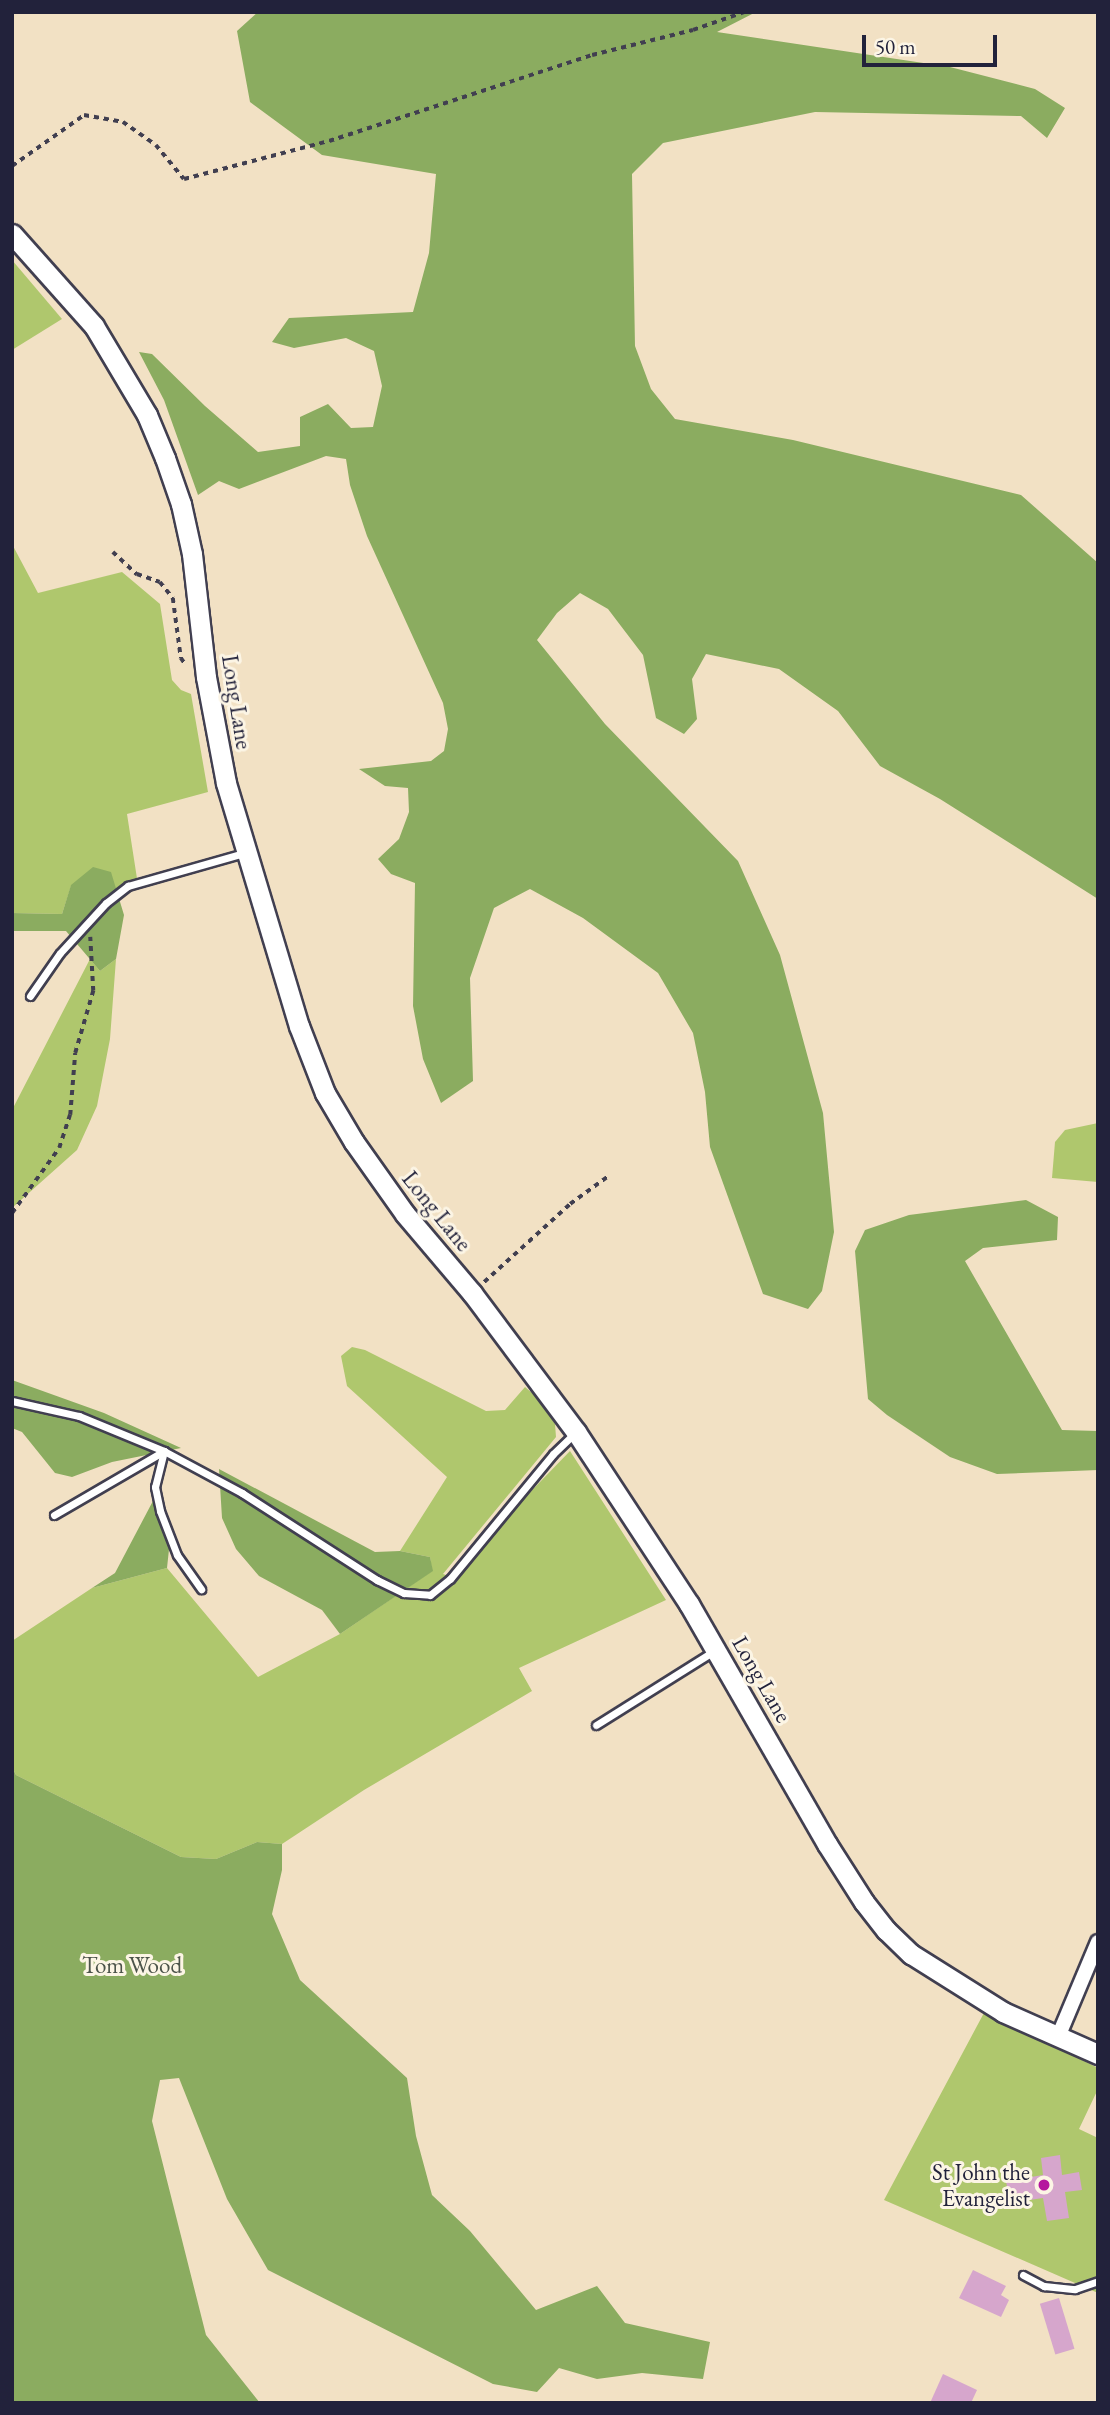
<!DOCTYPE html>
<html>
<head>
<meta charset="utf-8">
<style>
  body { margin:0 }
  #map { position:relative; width:1110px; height:2415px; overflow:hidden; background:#f2e1c4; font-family:"EB Garamond",serif }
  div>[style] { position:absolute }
  .green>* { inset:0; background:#afc76d }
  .forest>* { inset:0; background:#8bac60 }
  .building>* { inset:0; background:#d6a6cc; transform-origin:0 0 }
  .path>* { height:3.5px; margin-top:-1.75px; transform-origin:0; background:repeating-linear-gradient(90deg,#413f50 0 5px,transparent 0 10px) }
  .roads { filter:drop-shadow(2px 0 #413f50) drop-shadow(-2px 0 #413f50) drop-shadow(0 2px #413f50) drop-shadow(0 -2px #413f50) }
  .lane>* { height:7px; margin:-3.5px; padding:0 3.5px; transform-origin:3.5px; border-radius:3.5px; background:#fff }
  .street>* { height:14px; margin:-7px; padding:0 7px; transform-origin:7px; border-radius:7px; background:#fff }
  .secondary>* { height:19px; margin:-9.5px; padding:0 9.5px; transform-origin:9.5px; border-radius:9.5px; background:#fff }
  .dots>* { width:19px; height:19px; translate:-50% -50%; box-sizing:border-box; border:4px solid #fcf5e5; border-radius:50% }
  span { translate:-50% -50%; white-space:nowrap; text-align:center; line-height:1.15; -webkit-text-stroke:6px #fcf5e5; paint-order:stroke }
  .street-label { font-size:23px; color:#22223b }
  .park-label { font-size:23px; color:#4c544a }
  .poi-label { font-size:23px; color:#22223b }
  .right { translate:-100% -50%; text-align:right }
  .frame { position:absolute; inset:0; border:14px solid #22223b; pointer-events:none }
  .scale { position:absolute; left:862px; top:35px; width:135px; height:32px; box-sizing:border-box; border:4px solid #22223b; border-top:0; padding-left:9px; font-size:21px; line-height:24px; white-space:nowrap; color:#22223b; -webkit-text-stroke:5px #fcf5e5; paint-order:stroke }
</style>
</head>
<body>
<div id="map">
  <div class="green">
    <i style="clip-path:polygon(12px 260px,62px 319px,12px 350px)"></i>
    <i style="clip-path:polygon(12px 544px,38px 593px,122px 572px,160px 604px,172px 680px,181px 690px,191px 694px,208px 792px,127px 814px,138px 885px,118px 895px,71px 886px,62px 914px,12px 913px)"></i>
    <i style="clip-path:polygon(90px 959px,100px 971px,116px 959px,110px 1039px,97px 1106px,77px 1150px,12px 1208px,12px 1110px)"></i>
    <i style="clip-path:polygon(1098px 1123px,1098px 1182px,1052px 1178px,1055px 1142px,1065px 1130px)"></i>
    <i style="clip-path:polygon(352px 1347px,365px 1350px,486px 1411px,505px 1410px,525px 1387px,539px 1399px,555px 1424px,556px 1437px,443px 1574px,449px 1576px,570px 1451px,666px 1600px,519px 1668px,532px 1691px,364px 1790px,282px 1844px,257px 1842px,216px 1859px,181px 1857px,16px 1775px,12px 1767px,12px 1641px,92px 1588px,167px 1568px,258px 1677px,340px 1634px,432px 1571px,430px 1557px,400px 1551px,447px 1477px,347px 1386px,341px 1356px)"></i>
    <i style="clip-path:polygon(985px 2011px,1098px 2068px,1098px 2089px,1079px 2129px,1098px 2138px,1098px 2293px,884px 2200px)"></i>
  </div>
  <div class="forest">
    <i style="clip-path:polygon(258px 12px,756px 12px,717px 32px,950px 67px,1035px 89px,1065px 108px,1047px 138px,1021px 116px,815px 112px,663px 143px,632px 174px,635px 346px,651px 389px,675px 419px,793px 440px,1021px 495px,1098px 563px,1098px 899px,940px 799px,880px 766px,838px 711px,779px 669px,706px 654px,692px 679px,697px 719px,684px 734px,656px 718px,643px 655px,608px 609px,580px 593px,557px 613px,537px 640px,605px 724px,738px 861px,780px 955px,823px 1113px,834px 1232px,822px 1291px,808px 1309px,763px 1294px,710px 1147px,705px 1092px,693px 1033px,658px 973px,583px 918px,530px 889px,494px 908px,470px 978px,473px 1081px,441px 1103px,423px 1059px,413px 1006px,415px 883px,391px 874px,378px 859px,399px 839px,409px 812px,408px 788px,385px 786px,359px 769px,431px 761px,444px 751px,448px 729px,443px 703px,367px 536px,350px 485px,346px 459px,326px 456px,239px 489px,219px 481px,198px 495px,164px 400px,139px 352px,152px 354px,205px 406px,258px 452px,300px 446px,300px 417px,328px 404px,351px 428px,373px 427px,382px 386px,374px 351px,346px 338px,294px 348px,272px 342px,289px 318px,413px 312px,429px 253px,436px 174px,322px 155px,250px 102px,237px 31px)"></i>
    <i style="clip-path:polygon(93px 867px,111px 872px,124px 915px,116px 959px,100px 971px,66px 931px,12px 931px,12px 913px,62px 914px,71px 885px)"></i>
    <i style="clip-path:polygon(1026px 1200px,1058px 1217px,1057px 1240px,983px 1248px,965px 1261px,1062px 1430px,1098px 1431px,1098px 1470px,997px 1474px,950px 1457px,887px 1415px,868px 1399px,855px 1251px,865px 1230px,909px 1215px)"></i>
    <i style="clip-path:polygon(12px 1380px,104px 1413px,181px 1448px,112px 1462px,72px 1477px,55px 1473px,22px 1432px,12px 1428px)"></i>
    <i style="clip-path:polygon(219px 1469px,375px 1552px,400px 1551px,430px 1557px,433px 1571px,340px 1634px,322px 1610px,259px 1576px,236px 1549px,222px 1518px)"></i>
    <i style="clip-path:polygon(154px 1499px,170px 1540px,167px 1568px,92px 1588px,115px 1573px)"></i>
    <i style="clip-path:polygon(12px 1767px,16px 1775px,181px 1857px,216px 1859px,257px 1842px,282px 1844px,282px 1870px,272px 1914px,300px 1980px,407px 2078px,416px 2136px,432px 2195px,470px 2231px,536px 2310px,597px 2286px,625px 2323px,710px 2342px,703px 2379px,642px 2373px,597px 2379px,559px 2368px,537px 2392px,493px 2384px,268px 2270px,227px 2199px,179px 2078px,160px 2080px,152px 2121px,206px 2335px,260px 2403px,12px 2403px)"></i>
  </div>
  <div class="building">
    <i style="clip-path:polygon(1060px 2155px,1062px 2175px,1079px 2172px,1082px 2190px,1065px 2192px,1069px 2218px,1047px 2221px,1043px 2198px,1010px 2203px,1006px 2181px,1043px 2175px,1041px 2158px)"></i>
    <i style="clip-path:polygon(973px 2270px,1006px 2286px,1001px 2295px,1009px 2300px,1001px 2317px,959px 2298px)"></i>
    <i style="left:1059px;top:2298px;width:53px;height:20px;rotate:73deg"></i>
    <i style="clip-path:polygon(943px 2374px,977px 2390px,971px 2403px,930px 2403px)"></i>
  </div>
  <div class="path">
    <i style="left:12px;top:166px;width:88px;rotate:-35.3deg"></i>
    <i style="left:84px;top:115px;width:40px;rotate:10deg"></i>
    <i style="left:123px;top:122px;width:40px;rotate:34.9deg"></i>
    <i style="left:156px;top:145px;width:44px;rotate:50.5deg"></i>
    <i style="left:184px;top:179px;width:150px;rotate:-14.7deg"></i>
    <i style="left:329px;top:141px;width:277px;rotate:-18.1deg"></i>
    <i style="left:592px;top:55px;width:104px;rotate:-13.9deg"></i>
    <i style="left:693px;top:30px;width:54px;rotate:-19.4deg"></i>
    <i style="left:113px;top:552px;width:33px;rotate:43deg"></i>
    <i style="left:137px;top:574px;width:24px;rotate:19deg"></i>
    <i style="left:160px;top:582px;width:21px;rotate:51deg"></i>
    <i style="left:173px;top:598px;width:61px;rotate:82.4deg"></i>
    <i style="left:181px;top:658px;width:7px;rotate:56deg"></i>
    <i style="left:12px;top:1213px;width:80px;rotate:-54.1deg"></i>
    <i style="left:59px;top:1148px;width:35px;rotate:-72deg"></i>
    <i style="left:70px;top:1115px;width:62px;rotate:-85.4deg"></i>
    <i style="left:75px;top:1053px;width:65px;rotate:-73.8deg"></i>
    <i style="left:93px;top:991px;width:54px;rotate:-93.2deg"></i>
    <i style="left:484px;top:1282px;width:116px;rotate:-42.2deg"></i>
    <i style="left:570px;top:1204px;width:46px;rotate:-36.1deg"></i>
  </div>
  <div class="roads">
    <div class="lane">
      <i style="left:30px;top:996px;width:52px;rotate:-55.1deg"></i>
      <i style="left:60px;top:953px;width:68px;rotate:-47.4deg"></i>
      <i style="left:106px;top:903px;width:28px;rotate:-38deg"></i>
      <i style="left:128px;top:886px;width:124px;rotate:-15.9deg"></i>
      <i style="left:12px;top:1401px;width:69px;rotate:12.6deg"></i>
      <i style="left:79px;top:1416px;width:92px;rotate:22.4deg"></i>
      <i style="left:164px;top:1451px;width:37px;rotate:104deg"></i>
      <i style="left:155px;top:1487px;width:25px;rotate:78deg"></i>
      <i style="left:160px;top:1511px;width:47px;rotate:68.9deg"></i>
      <i style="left:177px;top:1555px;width:42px;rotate:54.8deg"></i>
      <i style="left:54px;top:1515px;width:127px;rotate:-30.2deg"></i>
      <i style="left:164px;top:1451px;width:89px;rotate:28.3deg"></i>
      <i style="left:242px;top:1493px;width:161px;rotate:32.8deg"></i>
      <i style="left:377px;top:1580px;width:30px;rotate:26deg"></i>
      <i style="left:404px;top:1593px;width:26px;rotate:4deg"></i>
      <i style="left:430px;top:1595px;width:26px;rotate:-39deg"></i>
      <i style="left:450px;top:1579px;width:162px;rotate:-50.5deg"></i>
      <i style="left:553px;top:1454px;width:30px;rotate:-44deg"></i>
      <i style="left:596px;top:1725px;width:139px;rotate:-32.1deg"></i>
      <i style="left:1023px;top:2275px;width:24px;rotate:28deg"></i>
      <i style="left:1044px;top:2286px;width:31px;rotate:6deg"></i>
      <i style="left:1075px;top:2289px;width:24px;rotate:-19deg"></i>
    </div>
    <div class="street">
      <i style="left:1058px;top:2037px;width:103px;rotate:-67.2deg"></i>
    </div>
    <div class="secondary">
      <i style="left:12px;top:234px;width:123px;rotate:48.3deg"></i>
      <i style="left:94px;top:326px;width:104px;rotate:59.2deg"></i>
      <i style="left:147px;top:415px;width:47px;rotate:67.3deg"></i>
      <i style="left:165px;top:458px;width:49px;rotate:70.8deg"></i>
      <i style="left:181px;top:504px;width:51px;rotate:77.6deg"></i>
      <i style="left:192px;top:554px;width:124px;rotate:83.5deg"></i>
      <i style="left:206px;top:677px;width:108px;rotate:79.3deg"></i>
      <i style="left:226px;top:783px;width:254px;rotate:73.3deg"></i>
      <i style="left:299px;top:1026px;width:72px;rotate:68.8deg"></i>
      <i style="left:325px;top:1093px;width:57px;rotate:59.4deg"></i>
      <i style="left:354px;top:1142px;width:88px;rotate:54.7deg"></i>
      <i style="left:405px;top:1214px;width:104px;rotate:49.7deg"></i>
      <i style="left:472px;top:1293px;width:174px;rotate:53.2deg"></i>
      <i style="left:576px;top:1432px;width:206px;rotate:56.7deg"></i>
      <i style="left:689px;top:1604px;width:277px;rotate:60.1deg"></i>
      <i style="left:827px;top:1844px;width:69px;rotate:57.5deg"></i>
      <i style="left:864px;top:1902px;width:36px;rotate:52deg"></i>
      <i style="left:886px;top:1930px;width:35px;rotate:44deg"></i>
      <i style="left:911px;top:1954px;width:109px;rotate:32.2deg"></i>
      <i style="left:1003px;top:2012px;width:104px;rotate:23.9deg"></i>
    </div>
  </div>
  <div class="dots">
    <i style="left:1044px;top:2185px;background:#b5179e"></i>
  </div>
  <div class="street-label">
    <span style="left:237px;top:702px;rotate:81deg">Long Lane</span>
    <span style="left:437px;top:1211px;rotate:51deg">Long Lane</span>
    <span style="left:762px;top:1679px;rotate:60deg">Long Lane</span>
  </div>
  <div class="park-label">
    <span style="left:132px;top:1965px">Tom Wood</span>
  </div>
  <div class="poi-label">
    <span class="right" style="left:1030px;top:2185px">St John the<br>Evangelist</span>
  </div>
  <div class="frame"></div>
  <div class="scale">50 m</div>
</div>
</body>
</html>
